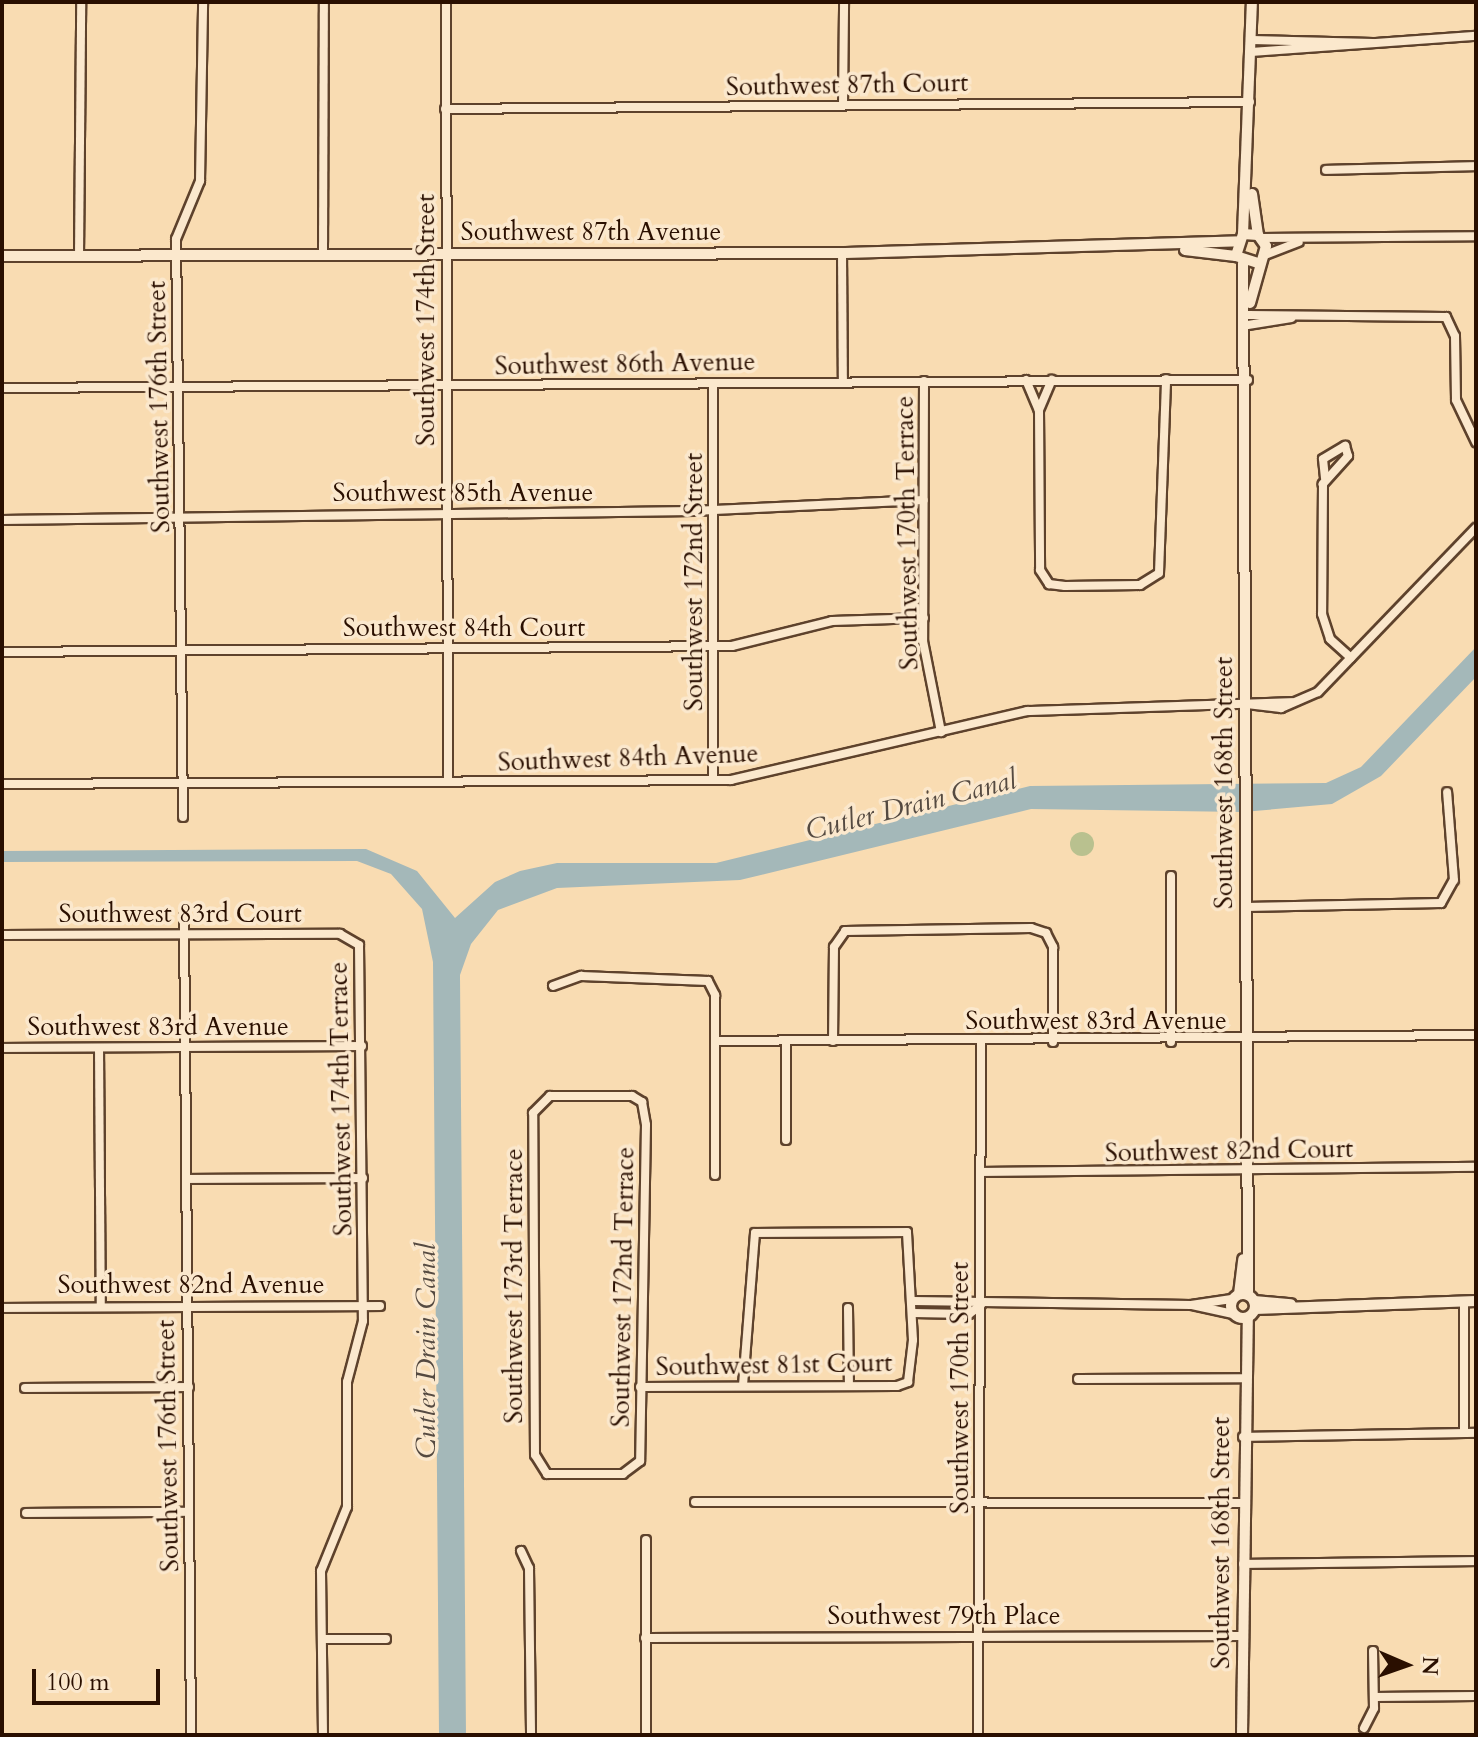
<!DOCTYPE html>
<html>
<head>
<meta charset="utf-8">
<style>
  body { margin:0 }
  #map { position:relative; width:1478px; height:1737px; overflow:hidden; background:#f9dcb2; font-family:Cardo,serif }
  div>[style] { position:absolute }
  .green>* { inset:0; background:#b9c18f }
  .round { border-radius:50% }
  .water>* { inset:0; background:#a4b8b9 }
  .roads { filter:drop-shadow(2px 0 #5e422c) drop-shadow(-2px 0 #5e422c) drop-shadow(0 2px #5e422c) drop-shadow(0 -2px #5e422c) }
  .minor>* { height:8px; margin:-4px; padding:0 4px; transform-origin:4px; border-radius:4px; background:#fbe8cd }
  .tertiary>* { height:10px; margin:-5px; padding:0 5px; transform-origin:5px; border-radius:5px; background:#fbe8cd }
  .tertiary>.ring { margin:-5px; padding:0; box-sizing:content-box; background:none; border:10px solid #fbe8cd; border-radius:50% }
  span { translate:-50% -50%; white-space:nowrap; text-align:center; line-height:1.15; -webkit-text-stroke:7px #fbe8cd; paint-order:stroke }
  .street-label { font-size:26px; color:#2a0f00 }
  .water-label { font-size:28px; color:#554a41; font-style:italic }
  .frame { position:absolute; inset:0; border:4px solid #2a0f00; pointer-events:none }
  .north { position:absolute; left:1366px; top:1625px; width:80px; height:80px; -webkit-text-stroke:6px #fbe8cd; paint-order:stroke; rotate:92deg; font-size:22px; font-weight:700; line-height:32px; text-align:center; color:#2a0f00 }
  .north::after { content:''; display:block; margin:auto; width:28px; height:36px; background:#2a0f00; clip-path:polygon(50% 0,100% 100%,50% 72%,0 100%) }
  .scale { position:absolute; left:32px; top:1669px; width:128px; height:36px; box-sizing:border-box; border:4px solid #2a0f00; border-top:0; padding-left:10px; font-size:24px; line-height:28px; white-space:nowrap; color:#2a0f00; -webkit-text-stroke:6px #fbe8cd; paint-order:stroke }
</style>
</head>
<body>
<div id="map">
  <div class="green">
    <i class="round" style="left:1070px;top:832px;width:24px;height:24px"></i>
  </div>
  <div class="water">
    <i style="clip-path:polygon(1476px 647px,1476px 677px,1381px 776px,1332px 804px,1243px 812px,1031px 809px,740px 880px,557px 888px,498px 910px,471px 944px,460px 975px,466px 1735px,439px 1735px,433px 962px,422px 909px,391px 874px,357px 861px,2px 862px,2px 851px,366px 849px,417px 871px,455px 918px,495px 882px,520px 871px,557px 863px,716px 863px,1030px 786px,1326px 783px,1361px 767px)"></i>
  </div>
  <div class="roads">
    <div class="minor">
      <i style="left:446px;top:2px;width:779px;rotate:89.85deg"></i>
      <i style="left:1252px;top:40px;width:121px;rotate:1.4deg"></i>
      <i style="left:1251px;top:52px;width:226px;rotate:-4.1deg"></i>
      <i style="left:843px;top:105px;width:103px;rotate:-89.4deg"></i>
      <i style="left:445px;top:109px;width:805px;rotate:-0.5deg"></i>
      <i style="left:1326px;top:170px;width:150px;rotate:-1.5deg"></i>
      <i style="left:1262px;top:238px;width:214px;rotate:-0.5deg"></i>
      <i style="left:842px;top:253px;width:129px;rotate:89.6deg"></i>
      <i style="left:323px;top:255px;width:253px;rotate:-89.8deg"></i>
      <i style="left:1265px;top:255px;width:36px;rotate:-21deg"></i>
      <i style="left:79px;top:256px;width:254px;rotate:-89.5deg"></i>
      <i style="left:1248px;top:315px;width:198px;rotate:0.6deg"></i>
      <i style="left:1446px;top:317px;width:21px;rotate:65deg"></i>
      <i style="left:1455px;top:336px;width:64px;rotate:89.1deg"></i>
      <i style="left:1456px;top:400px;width:47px;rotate:64.5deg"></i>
      <i style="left:1248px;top:325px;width:44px;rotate:-9.2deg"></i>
      <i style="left:1026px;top:380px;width:33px;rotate:67deg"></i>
      <i style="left:1039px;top:410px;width:160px;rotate:89.6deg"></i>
      <i style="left:1040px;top:570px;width:17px;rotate:57deg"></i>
      <i style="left:1049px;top:584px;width:16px;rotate:7deg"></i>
      <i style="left:1065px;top:586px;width:75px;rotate:-0.8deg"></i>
      <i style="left:1140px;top:585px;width:22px;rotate:-32deg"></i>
      <i style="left:1159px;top:573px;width:194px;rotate:-87.9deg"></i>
      <i style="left:924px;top:381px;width:260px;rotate:90.2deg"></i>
      <i style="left:923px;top:641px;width:93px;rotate:78.8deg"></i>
      <i style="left:713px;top:383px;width:397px;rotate:90deg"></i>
      <i style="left:2px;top:388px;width:1246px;rotate:-0.37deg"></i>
      <i style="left:1039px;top:410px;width:33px;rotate:-67deg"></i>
      <i style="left:1325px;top:478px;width:19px;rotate:-96deg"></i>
      <i style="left:1323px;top:459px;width:26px;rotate:-31deg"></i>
      <i style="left:1345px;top:446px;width:10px;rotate:73deg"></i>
      <i style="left:1348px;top:456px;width:38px;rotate:132deg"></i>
      <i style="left:1323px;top:484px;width:130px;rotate:90.4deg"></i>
      <i style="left:1322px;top:614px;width:26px;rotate:72deg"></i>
      <i style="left:1330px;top:639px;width:28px;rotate:42deg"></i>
      <i style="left:2px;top:520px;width:691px;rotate:-0.75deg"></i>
      <i style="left:693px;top:511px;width:231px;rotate:-2.7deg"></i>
      <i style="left:2px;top:652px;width:730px;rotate:-0.47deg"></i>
      <i style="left:732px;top:646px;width:103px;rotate:-14deg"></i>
      <i style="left:832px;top:621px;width:92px;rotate:-1.9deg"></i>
      <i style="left:1247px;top:704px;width:34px;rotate:7deg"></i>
      <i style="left:1281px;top:708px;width:40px;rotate:-23.4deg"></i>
      <i style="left:1318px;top:692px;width:228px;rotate:-46.1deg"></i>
      <i style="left:2px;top:784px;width:729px;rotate:-0.31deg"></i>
      <i style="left:731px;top:780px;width:304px;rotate:-13.1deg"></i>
      <i style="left:1027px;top:711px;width:265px;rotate:-1.9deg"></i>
      <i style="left:183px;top:817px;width:578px;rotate:-90.69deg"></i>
      <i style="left:176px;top:239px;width:63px;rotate:-67.5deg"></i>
      <i style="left:200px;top:181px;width:179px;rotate:-89deg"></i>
      <i style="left:1246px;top:907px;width:195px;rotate:-1.2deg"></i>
      <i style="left:1441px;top:903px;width:26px;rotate:-61deg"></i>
      <i style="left:1454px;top:880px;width:88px;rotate:-94.5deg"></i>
      <i style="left:184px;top:917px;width:818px;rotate:89.51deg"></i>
      <i style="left:2px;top:935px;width:338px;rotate:-0.2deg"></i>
      <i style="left:340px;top:934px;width:22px;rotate:30deg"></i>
      <i style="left:359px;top:945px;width:376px;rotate:89.4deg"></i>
      <i style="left:363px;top:1321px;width:63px;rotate:104.7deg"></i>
      <i style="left:347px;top:1382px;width:125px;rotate:90deg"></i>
      <i style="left:347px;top:1507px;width:69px;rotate:112.1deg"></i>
      <i style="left:321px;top:1571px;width:164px;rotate:89.3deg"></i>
      <i style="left:553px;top:986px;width:30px;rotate:-20deg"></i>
      <i style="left:581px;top:976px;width:127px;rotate:2.3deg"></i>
      <i style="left:708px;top:981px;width:16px;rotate:63deg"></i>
      <i style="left:715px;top:995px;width:180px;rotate:90deg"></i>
      <i style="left:715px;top:1041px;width:761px;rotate:-0.45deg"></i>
      <i style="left:786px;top:1041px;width:99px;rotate:90deg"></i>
      <i style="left:833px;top:1041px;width:94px;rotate:-89.4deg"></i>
      <i style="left:834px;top:947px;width:19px;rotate:-55deg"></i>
      <i style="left:845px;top:931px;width:186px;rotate:-0.9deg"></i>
      <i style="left:1031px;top:928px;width:16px;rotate:18deg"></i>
      <i style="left:1046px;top:933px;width:16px;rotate:63deg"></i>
      <i style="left:1053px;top:947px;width:95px;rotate:90deg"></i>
      <i style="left:1171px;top:1042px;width:166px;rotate:-90deg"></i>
      <i style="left:2px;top:1048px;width:360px;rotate:-0.3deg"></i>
      <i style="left:99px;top:1048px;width:259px;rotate:89.6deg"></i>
      <i style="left:632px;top:1096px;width:12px;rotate:31deg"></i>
      <i style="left:642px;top:1102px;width:23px;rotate:80deg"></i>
      <i style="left:646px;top:1125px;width:336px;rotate:91deg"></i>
      <i style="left:640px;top:1461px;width:21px;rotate:143deg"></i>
      <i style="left:623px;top:1474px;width:76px;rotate:180deg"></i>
      <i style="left:547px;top:1474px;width:22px;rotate:-122deg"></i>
      <i style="left:535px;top:1455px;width:342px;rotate:-90.3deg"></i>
      <i style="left:533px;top:1113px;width:24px;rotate:-45deg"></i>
      <i style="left:550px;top:1096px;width:82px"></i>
      <i style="left:983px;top:1172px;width:493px;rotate:-0.6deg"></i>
      <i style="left:186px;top:1179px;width:177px;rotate:-0.3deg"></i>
      <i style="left:913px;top:1301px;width:278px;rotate:0.8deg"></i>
      <i style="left:1191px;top:1305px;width:41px;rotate:-8.3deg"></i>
      <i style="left:1192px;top:1305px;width:42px;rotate:12.4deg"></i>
      <i style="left:2px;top:1308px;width:378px;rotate:-0.3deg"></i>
      <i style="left:848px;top:1308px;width:78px;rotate:89.3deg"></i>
      <i style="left:913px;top:1313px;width:56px;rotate:1deg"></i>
      <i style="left:969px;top:1314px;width:15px;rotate:-37deg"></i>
      <i style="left:1078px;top:1379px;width:166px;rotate:-0.3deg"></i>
      <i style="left:640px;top:1387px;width:257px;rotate:-0.2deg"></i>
      <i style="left:897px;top:1386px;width:12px;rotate:-20deg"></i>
      <i style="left:908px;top:1382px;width:42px;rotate:-83.2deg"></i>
      <i style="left:913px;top:1340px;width:108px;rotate:-93.2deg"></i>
      <i style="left:907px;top:1232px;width:152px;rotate:179.6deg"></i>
      <i style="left:755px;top:1233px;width:153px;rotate:94.5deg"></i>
      <i style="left:25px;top:1388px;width:164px;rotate:-0.3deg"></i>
      <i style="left:1464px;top:1433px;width:132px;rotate:-90deg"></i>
      <i style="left:1243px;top:1437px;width:233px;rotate:-1deg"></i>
      <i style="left:695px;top:1502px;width:548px;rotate:0.1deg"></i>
      <i style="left:26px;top:1513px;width:163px;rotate:-0.4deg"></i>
      <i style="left:646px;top:1540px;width:195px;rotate:90deg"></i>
      <i style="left:521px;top:1551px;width:19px;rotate:65deg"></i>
      <i style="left:529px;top:1568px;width:167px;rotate:89.3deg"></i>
      <i style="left:1243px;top:1564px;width:233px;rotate:-0.7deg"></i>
      <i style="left:645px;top:1638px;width:597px;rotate:-0.19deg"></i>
      <i style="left:322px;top:1639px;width:64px"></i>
      <i style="left:1375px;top:1697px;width:101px;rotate:-0.6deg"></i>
      <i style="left:1364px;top:1728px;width:22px;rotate:-63deg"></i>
      <i style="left:1374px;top:1708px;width:57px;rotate:-91deg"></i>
      <i style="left:978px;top:1735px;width:694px;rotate:-89.75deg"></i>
    </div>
    <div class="tertiary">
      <i style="left:1252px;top:194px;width:41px;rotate:81.7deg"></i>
      <i style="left:1243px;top:234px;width:232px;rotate:-87.8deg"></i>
      <i style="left:1185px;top:250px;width:51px;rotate:6.7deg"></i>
      <i style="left:2px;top:256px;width:840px;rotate:-0.2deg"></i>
      <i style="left:842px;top:253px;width:394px;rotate:-1.7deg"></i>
      <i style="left:1243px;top:263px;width:1032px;rotate:89.72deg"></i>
      <i style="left:1250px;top:303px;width:59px;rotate:-74.3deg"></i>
      <i style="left:1266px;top:246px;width:14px;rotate:-126deg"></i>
      <i style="left:1258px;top:235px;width:15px;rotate:-176deg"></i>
      <i style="left:1243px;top:234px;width:23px;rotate:108deg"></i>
      <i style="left:1236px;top:256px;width:23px;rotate:18deg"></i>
      <i class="ring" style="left:1231px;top:1294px;width:14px;height:14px"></i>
      <i style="left:1239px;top:1294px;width:35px;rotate:-83deg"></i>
      <i style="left:1254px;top:1301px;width:37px;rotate:5deg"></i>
      <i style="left:1255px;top:1309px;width:221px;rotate:-2.1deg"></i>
      <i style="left:1242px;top:1735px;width:417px;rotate:-89.2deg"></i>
    </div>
  </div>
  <div class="street-label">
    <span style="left:847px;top:85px;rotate:-1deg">Southwest 87th Court</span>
    <span style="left:591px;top:232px">Southwest 87th Avenue</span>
    <span style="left:426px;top:320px;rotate:-90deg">Southwest 174th Street</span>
    <span style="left:625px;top:364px;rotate:-1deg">Southwest 86th Avenue</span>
    <span style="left:159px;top:407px;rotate:-91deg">Southwest 176th Street</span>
    <span style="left:463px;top:493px">Southwest 85th Avenue</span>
    <span style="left:907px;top:533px;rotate:-91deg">Southwest 170th Terrace</span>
    <span style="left:694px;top:582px;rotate:-90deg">Southwest 172nd Street</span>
    <span style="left:464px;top:628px">Southwest 84th Court</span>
    <span style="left:628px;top:758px;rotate:-2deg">Southwest 84th Avenue</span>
    <span style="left:1224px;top:783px;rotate:-90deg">Southwest 168th Street</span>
    <span style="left:180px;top:914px">Southwest 83rd Court</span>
    <span style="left:1096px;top:1021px">Southwest 83rd Avenue</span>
    <span style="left:158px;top:1027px">Southwest 83rd Avenue</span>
    <span style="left:341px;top:1099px;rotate:-91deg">Southwest 174th Terrace</span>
    <span style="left:1229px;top:1151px;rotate:-1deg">Southwest 82nd Court</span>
    <span style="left:191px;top:1285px">Southwest 82nd Avenue</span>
    <span style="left:514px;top:1286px;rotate:-90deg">Southwest 173rd Terrace</span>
    <span style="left:623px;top:1287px;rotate:-89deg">Southwest 172nd Terrace</span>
    <span style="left:774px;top:1365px;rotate:-1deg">Southwest 81st Court</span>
    <span style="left:960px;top:1388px;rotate:-90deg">Southwest 170th Street</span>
    <span style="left:168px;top:1446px;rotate:-91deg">Southwest 176th Street</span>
    <span style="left:1221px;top:1543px;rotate:-90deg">Southwest 168th Street</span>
    <span style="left:944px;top:1616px">Southwest 79th Place</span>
  </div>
  <div class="water-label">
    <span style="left:911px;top:805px;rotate:-14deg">Cutler Drain Canal</span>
    <span style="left:426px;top:1351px;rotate:-90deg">Cutler Drain Canal</span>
  </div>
  <div class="frame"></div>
  <div class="north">N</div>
  <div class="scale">100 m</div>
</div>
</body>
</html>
